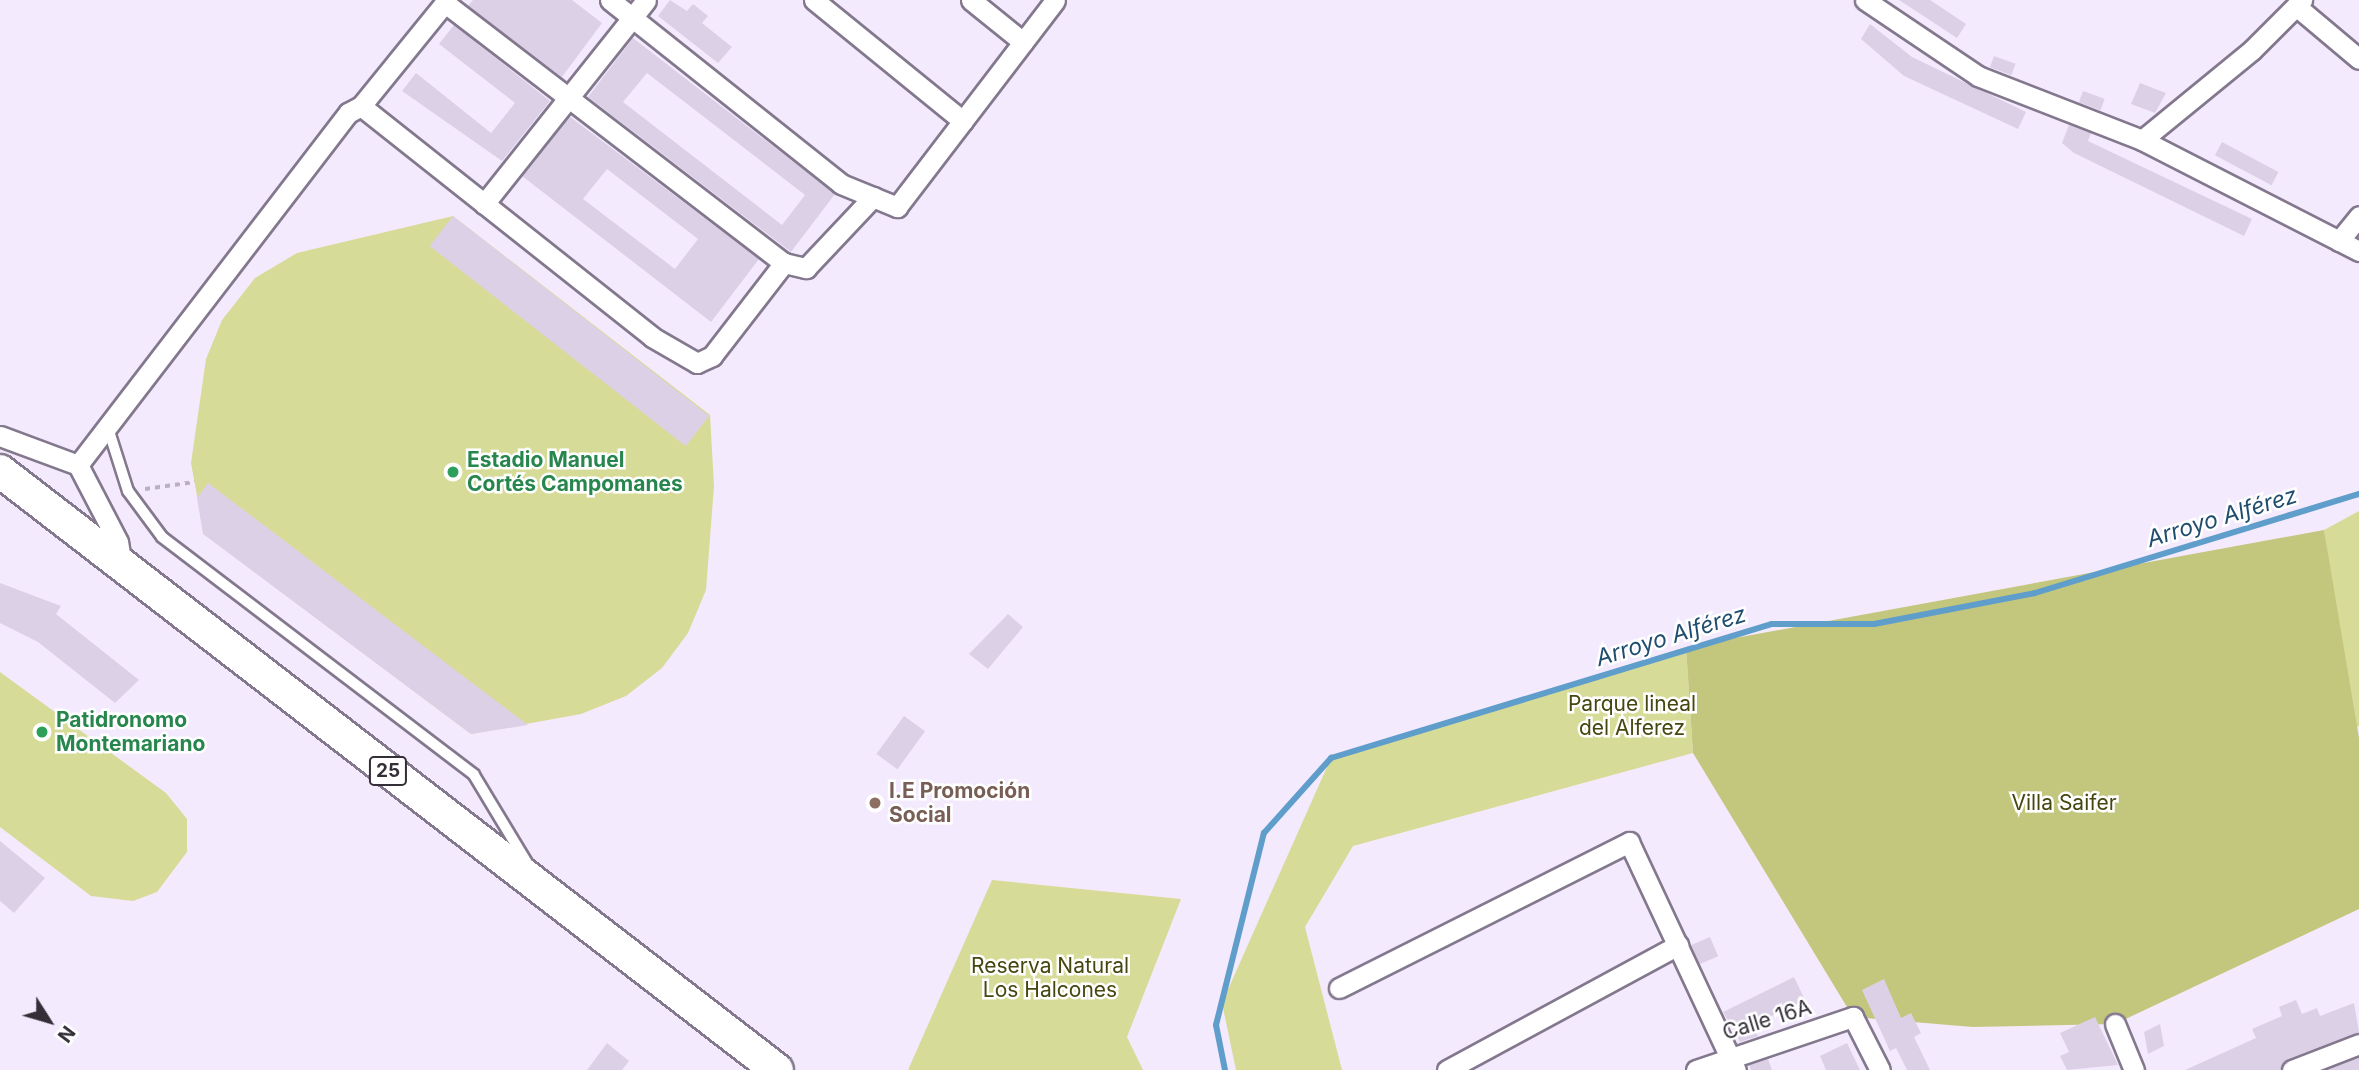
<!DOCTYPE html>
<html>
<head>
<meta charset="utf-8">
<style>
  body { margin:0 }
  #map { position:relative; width:2359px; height:1070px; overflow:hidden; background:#f4eafd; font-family:Inter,sans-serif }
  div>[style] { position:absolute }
  .green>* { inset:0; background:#d7db98 }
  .forest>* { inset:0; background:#c3c77e }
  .stream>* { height:6px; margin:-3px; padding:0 3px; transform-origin:3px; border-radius:3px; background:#5f9dcb }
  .building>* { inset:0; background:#dcd0e7; transform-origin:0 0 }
  .path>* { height:3.5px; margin-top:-1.75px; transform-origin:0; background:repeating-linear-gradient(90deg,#b9b0c0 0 5px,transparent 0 10px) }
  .roads { filter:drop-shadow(2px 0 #83788d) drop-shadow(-2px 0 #83788d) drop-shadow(0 2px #83788d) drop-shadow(0 -2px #83788d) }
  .service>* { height:10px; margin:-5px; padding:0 5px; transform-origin:5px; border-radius:5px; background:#fff }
  .minor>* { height:19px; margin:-9.5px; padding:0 9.5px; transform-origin:9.5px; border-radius:9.5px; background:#fff }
  .primary>* { height:32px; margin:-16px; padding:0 16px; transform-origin:16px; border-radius:16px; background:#fff }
  .dots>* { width:19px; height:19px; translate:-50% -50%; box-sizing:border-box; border:4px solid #fff; border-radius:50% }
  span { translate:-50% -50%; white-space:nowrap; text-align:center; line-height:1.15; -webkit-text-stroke:5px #fff; paint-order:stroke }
  .shield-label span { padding:2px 5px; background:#fff; border:2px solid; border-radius:5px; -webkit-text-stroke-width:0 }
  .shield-label { font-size:19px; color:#332e37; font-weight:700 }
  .leisure-label { font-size:21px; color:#27864d; font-weight:700 }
  .left { translate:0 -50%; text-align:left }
  .park-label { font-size:21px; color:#464710 }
  .education-label { font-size:21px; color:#785e54; font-weight:700 }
  .street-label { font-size:21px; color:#332e37 }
  .water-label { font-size:23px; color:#1f4d6e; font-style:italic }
  .north { position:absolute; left:14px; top:986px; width:70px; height:70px; -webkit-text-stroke:5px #fff; paint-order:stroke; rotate:127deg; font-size:19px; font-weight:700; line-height:28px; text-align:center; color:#332e37 }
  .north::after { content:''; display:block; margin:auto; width:24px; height:32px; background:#332e37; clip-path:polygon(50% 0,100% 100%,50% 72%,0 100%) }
</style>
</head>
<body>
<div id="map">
  <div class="green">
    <i style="clip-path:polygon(453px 216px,710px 415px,714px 486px,706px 590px,688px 633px,662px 668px,626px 696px,581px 714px,471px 734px,204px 534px,191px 463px,206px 359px,222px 320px,255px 278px,297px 253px)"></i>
    <i style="clip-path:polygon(2359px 511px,2359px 726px,2352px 730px,2324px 530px)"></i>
    <i style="clip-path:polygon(1686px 647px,1693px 753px,1353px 846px,1305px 927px,1342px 1070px,1236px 1070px,1222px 1003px,1331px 758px)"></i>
    <i style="clip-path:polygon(0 672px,166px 793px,187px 819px,187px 852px,157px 892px,133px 901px,91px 896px,0 827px)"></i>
    <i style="clip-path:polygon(992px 880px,1181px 899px,1127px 1037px,1143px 1070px,908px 1070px)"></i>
  </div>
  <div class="forest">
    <i style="clip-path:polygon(2324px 530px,2359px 738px,2359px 909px,2115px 1024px,1973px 1027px,1853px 1017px,1693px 753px,1686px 647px)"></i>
  </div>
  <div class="stream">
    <i style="left:1225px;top:1070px;width:46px;rotate:-101.3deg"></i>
    <i style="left:1216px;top:1025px;width:198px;rotate:-76deg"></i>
    <i style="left:1264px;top:833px;width:101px;rotate:-48.2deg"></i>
    <i style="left:1331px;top:758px;width:461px;rotate:-16.9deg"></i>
    <i style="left:1772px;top:624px;width:102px"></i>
    <i style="left:1874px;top:624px;width:164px;rotate:-10.9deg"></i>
    <i style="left:2035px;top:593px;width:339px;rotate:-17deg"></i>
  </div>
  <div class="building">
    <i style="clip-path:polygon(473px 0,572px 0,602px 23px,562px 77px,468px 6px)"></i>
    <i style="clip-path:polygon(670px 0,687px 11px,693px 4px,708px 16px,702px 23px,732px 47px,718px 63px,658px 16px)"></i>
    <i style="clip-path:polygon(1899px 0,1930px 0,1966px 24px,1957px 38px)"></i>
    <i style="clip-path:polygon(1870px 24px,1912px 57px,2026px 112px,2018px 129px,1904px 76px,1861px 39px)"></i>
    <i style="clip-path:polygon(454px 25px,550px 101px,502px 161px,402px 91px,416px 73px,491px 133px,515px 103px,439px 44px)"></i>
    <i style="clip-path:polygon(evenodd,633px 38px,835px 194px,791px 252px,588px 97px,633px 38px,647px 73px,805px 195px,782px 225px,623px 102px,647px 73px)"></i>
    <i style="left:1994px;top:56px;width:23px;height:12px;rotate:20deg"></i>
    <i style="clip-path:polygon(2140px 83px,2166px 93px,2155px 113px,2131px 104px)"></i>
    <i style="left:2083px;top:91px;width:23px;height:12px;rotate:20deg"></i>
    <i style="clip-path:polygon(evenodd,569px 116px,759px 259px,711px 322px,522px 176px,569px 116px,607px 169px,698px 239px,675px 269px,583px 199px,607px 169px)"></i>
    <i style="clip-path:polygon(2069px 125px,2091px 133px,2088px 141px,2252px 219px,2244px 236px,2074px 153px,2062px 143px)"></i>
    <i style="left:2222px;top:142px;width:64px;height:15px;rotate:28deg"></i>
    <i style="left:453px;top:216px;width:325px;height:38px;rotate:38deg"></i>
    <i style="clip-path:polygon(208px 483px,528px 725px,471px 734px,203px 534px,197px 498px)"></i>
    <i style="clip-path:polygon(0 583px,61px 606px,56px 614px,139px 680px,115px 703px,38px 642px,0 623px)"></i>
    <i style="clip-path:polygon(1008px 614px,1023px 627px,988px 669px,969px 654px)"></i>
    <i style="left:904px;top:716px;width:26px;height:47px;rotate:36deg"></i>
    <i style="clip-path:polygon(0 841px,45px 878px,14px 913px,0 901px)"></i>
    <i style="left:1710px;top:937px;width:21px;height:21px;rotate:67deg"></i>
    <i style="clip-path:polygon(1794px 977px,1805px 1000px,1753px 1025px,1758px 1036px,1740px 1042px,1723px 1012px)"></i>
    <i style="clip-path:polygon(1884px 979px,1901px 1018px,1911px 1013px,1921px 1033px,1914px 1037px,1930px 1070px,1907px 1070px,1896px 1048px,1890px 1051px,1862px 990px)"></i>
    <i style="clip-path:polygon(2296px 1000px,2302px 1014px,2317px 1008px,2320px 1016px,2354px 1003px,2359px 1032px,2288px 1059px,2280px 1070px,2185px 1070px,2256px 1038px,2252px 1029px,2282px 1016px,2279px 1007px)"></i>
    <i style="clip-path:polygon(2095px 1017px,2118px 1065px,2067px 1070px,2060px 1056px,2069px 1052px,2060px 1033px)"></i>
    <i style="clip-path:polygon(2160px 1024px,2164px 1046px,2148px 1054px,2144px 1032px)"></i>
    <i style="clip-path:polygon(607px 1043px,629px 1061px,622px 1070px,587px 1070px)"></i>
    <i style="clip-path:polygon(1847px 1043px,1860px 1070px,1826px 1070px,1820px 1056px)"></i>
    <i style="clip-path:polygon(2359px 1057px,2359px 1070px,2326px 1070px)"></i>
    <i style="clip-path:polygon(1768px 1059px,1772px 1070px,1751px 1070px,1749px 1065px)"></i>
  </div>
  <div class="path">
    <i style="left:145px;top:489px;width:50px;rotate:-8deg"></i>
  </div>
  <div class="roads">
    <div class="service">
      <i style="left:108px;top:428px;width:66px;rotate:72.4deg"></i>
      <i style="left:128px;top:491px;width:57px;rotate:53.5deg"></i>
      <i style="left:162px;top:537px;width:392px;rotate:37.3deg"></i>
      <i style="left:474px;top:775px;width:106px;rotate:58.9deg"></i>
    </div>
    <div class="minor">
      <i style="left:610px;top:0;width:295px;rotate:38.5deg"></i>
      <i style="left:841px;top:184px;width:61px;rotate:22.3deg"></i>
      <i style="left:897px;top:207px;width:260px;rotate:-52.6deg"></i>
      <i style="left:814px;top:0;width:192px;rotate:39.1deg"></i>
      <i style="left:971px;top:0;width:67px;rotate:38.9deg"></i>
      <i style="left:1865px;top:0;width:136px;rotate:33.9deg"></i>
      <i style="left:1978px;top:76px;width:176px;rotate:21.3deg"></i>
      <i style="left:2142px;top:140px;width:244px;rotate:27.1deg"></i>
      <i style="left:445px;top:3px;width:427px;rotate:37.5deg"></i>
      <i style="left:2296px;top:6px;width:82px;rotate:40.1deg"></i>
      <i style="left:361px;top:106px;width:372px;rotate:38.4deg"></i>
      <i style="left:652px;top:337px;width:52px;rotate:30deg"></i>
      <i style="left:697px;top:363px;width:17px;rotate:-25deg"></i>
      <i style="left:712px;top:356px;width:118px;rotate:-52.3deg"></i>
      <i style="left:784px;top:263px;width:23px;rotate:13deg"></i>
      <i style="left:806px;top:268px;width:98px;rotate:-46.7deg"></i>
      <i style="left:2142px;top:140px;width:142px;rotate:-39.3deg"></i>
      <i style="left:2252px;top:50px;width:71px;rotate:-45deg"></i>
      <i style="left:484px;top:204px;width:260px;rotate:-51.5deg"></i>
      <i style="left:2339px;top:241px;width:32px;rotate:-51deg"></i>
      <i style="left:0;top:436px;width:83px;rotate:20.4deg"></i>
      <i style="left:78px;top:465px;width:87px;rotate:62.5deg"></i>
      <i style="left:118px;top:542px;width:23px;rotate:80deg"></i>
      <i style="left:78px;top:465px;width:444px;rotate:-52.5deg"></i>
      <i style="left:348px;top:113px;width:15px;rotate:-28deg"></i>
      <i style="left:361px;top:106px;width:136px;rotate:-50.9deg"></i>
      <i style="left:1339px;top:988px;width:325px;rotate:-26.7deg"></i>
      <i style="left:1629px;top:842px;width:252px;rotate:64.9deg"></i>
      <i style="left:2115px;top:1024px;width:50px;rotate:67.6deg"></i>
      <i style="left:1447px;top:1070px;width:263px;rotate:-28.4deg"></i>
      <i style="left:1696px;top:1070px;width:166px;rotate:-18.7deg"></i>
      <i style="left:1853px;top:1017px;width:59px;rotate:63deg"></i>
      <i style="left:2292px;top:1070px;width:72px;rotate:-21.2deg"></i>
    </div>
    <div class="primary">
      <i style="left:0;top:471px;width:981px;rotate:37.63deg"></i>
    </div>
  </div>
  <div class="dots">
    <i style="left:453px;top:472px;background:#2e9e5b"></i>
    <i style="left:42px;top:732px;background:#2e9e5b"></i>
    <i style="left:875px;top:803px;background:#8d6e63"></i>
  </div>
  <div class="shield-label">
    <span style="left:388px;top:771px">25</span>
  </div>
  <div class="leisure-label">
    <span class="left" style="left:467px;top:472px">Estadio Manuel<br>Cortés Campomanes</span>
    <span class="left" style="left:56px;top:732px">Patidronomo<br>Montemariano</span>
  </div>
  <div class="park-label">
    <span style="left:1632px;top:716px">Parque lineal<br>del Alferez</span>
    <span style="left:2064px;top:803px">Villa Saifer</span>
    <span style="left:1050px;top:978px">Reserva Natural<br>Los Halcones</span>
  </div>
  <div class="education-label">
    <span class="left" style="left:889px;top:803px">I.E Promoción<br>Social</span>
  </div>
  <div class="street-label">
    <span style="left:1767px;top:1020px;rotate:-17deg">Calle 16A</span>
  </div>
  <div class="water-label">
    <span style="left:2222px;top:517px;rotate:-17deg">Arroyo Alférez</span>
    <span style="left:1671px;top:636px;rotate:-17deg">Arroyo Alférez</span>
  </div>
  <div class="north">N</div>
</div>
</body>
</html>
